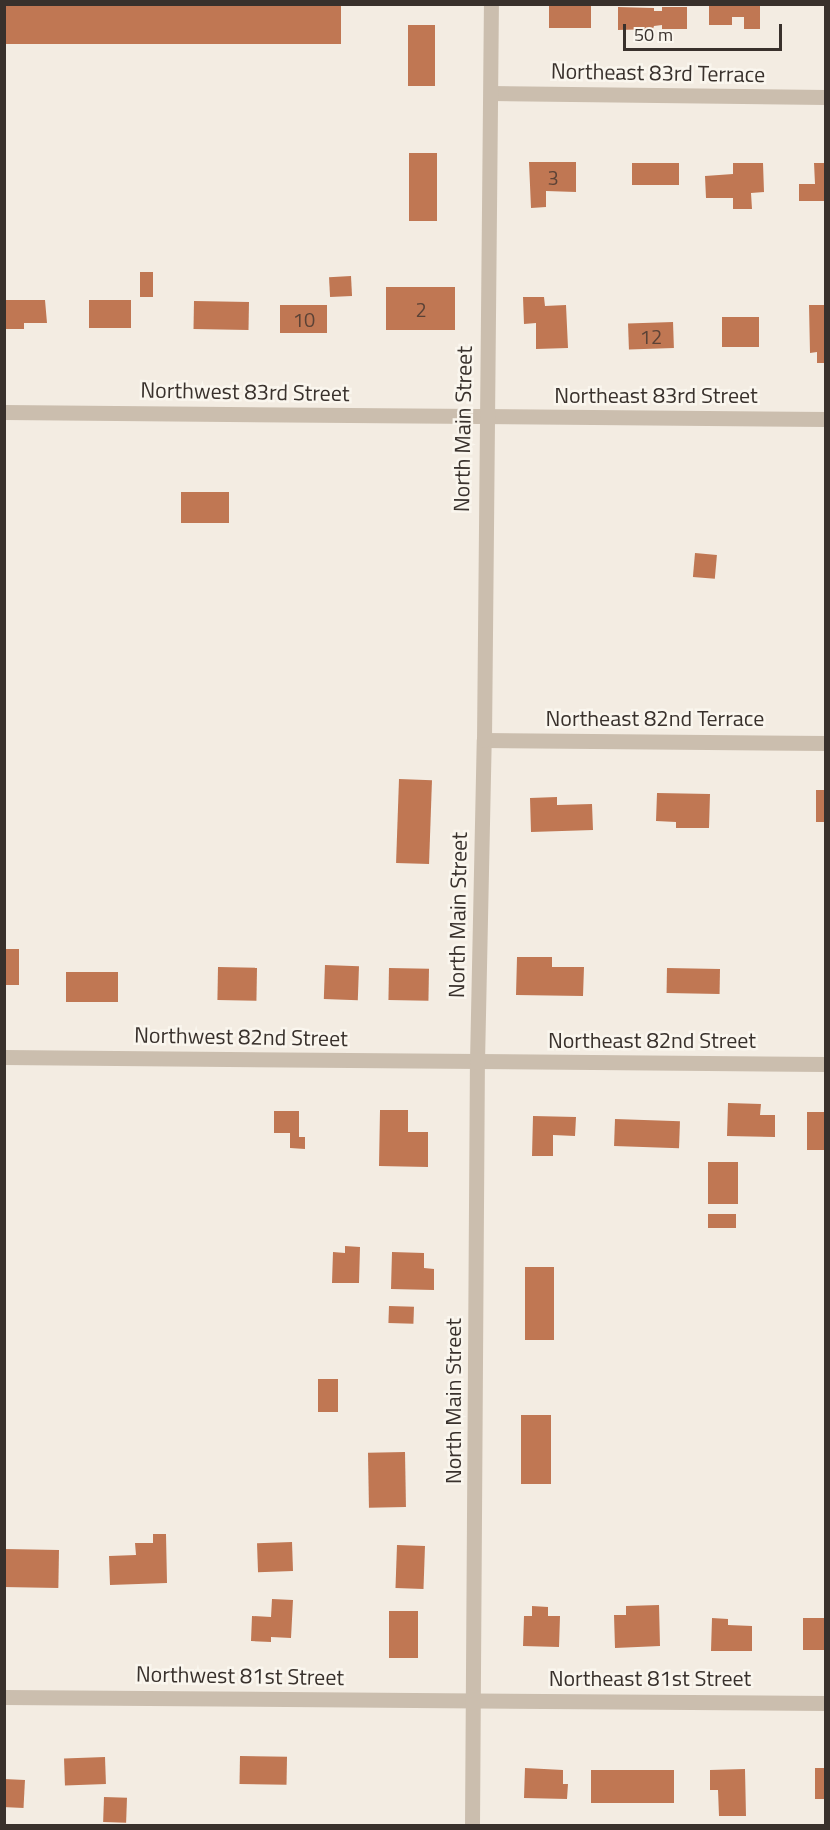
<!DOCTYPE html>
<html>
<head>
<meta charset="utf-8">
<style>
  body { margin:0 }
  #map { position:relative; width:830px; height:1830px; overflow:hidden; background:#f3ece2; font-family:"Titillium Web",sans-serif }
  div>[style] { position:absolute }
  .building>* { inset:0; background:#c07753; transform-origin:0 0 }
  .minor>* { height:15px; margin:-7.5px; padding:0 7.5px; transform-origin:7.5px; border-radius:7.5px; background:#cbbeae }
  span { translate:-50% -50%; white-space:nowrap; text-align:center; line-height:1.15; -webkit-text-stroke:5px #faf6ee; paint-order:stroke }
  .number-label { font-size:20px; color:#5b4236 }
  .number-label span { -webkit-text-stroke-width:0 }
  .street-label { font-size:22px; color:#39312c }
  .frame { position:absolute; inset:0; border:6px solid #39312c; pointer-events:none }
  .scale { position:absolute; left:623px; top:24px; width:159px; height:27px; box-sizing:border-box; border:3px solid #39312c; border-top:0; padding-left:8px; font-size:18px; line-height:21px; white-space:nowrap; color:#39312c; -webkit-text-stroke:4px #faf6ee; paint-order:stroke }
</style>
</head>
<body>
<div id="map">
  <div class="building">
    <i style="left:549px;top:4px;width:42px;height:24px"></i>
    <i style="clip-path:polygon(709px 4px,760px 4px,760px 29px,744px 29px,744px 17px,732px 17px,732px 25px,709px 25px)"></i>
    <i style="left:5px;top:5px;width:336px;height:39px"></i>
    <i style="clip-path:polygon(618px 7px,654px 8px,654px 11px,662px 11px,662px 7px,687px 7px,687px 29px,662px 29px,662px 25px,654px 26px,653px 29px,618px 30px)"></i>
    <i style="left:408px;top:25px;width:27px;height:61px"></i>
    <i style="left:409px;top:153px;width:28px;height:68px"></i>
    <i style="clip-path:polygon(529px 162px,576px 162px,576px 192px,546px 191px,546px 207px,531px 208px)"></i>
    <i style="left:632px;top:163px;width:47px;height:22px"></i>
    <i style="clip-path:polygon(733px 163px,763px 163px,764px 192px,751px 193px,752px 209px,733px 209px,733px 198px,706px 198px,705px 176px,733px 174px)"></i>
    <i style="clip-path:polygon(814px 163px,826px 163px,826px 201px,799px 201px,799px 184px,815px 184px)"></i>
    <i style="left:140px;top:272px;width:13px;height:25px"></i>
    <i style="left:351px;top:276px;width:20px;height:22px;rotate:87deg"></i>
    <i style="left:386px;top:287px;width:69px;height:43px"></i>
    <i style="clip-path:polygon(523px 297px,544px 297px,545px 306px,566px 305px,568px 348px,536px 349px,536px 323px,524px 324px)"></i>
    <i style="clip-path:polygon(4px 300px,45px 300px,47px 323px,24px 323px,24px 329px,4px 329px)"></i>
    <i style="left:89px;top:300px;width:42px;height:28px"></i>
    <i style="left:194px;top:301px;width:55px;height:28px;rotate:1deg"></i>
    <i style="left:280px;top:305px;width:47px;height:28px"></i>
    <i style="clip-path:polygon(809px 305px,826px 305px,826px 363px,817px 363px,817px 352px,810px 353px)"></i>
    <i style="left:722px;top:317px;width:37px;height:30px"></i>
    <i style="left:673px;top:322px;width:26px;height:45px;rotate:88deg"></i>
    <i style="left:181px;top:492px;width:48px;height:31px"></i>
    <i style="left:695px;top:553px;width:22px;height:24px;rotate:5deg"></i>
    <i style="left:399px;top:779px;width:33px;height:84px;rotate:2deg"></i>
    <i style="left:816px;top:790px;width:10px;height:32px"></i>
    <i style="clip-path:polygon(657px 793px,710px 794px,709px 828px,676px 828px,676px 822px,656px 821px)"></i>
    <i style="clip-path:polygon(557px 797px,557px 805px,592px 804px,593px 830px,531px 832px,530px 798px)"></i>
    <i style="left:4px;top:949px;width:15px;height:36px"></i>
    <i style="clip-path:polygon(517px 957px,552px 957px,552px 967px,584px 967px,583px 996px,516px 995px)"></i>
    <i style="left:325px;top:965px;width:34px;height:34px;rotate:2deg"></i>
    <i style="left:218px;top:967px;width:39px;height:33px;rotate:1deg"></i>
    <i style="left:389px;top:968px;width:40px;height:32px;rotate:1deg"></i>
    <i style="left:667px;top:968px;width:53px;height:25px;rotate:1deg"></i>
    <i style="left:118px;top:972px;width:30px;height:52px;rotate:90deg"></i>
    <i style="clip-path:polygon(728px 1103px,761px 1104px,760px 1115px,775px 1115px,775px 1137px,727px 1136px)"></i>
    <i style="clip-path:polygon(380px 1110px,408px 1110px,408px 1132px,428px 1132px,428px 1167px,379px 1166px)"></i>
    <i style="clip-path:polygon(274px 1111px,299px 1111px,299px 1137px,305px 1137px,305px 1149px,290px 1148px,290px 1133px,274px 1133px)"></i>
    <i style="left:807px;top:1112px;width:19px;height:38px"></i>
    <i style="clip-path:polygon(533px 1116px,576px 1117px,575px 1136px,553px 1135px,553px 1156px,532px 1156px)"></i>
    <i style="left:615px;top:1119px;width:65px;height:27px;rotate:2deg"></i>
    <i style="left:708px;top:1162px;width:30px;height:42px"></i>
    <i style="left:708px;top:1214px;width:28px;height:14px"></i>
    <i style="clip-path:polygon(345px 1246px,360px 1247px,359px 1283px,332px 1283px,333px 1252px,345px 1253px)"></i>
    <i style="clip-path:polygon(392px 1252px,424px 1253px,424px 1268px,434px 1269px,434px 1290px,391px 1289px)"></i>
    <i style="left:525px;top:1267px;width:29px;height:73px"></i>
    <i style="left:389px;top:1306px;width:25px;height:17px;rotate:2deg"></i>
    <i style="left:318px;top:1379px;width:20px;height:33px"></i>
    <i style="left:521px;top:1415px;width:30px;height:69px"></i>
    <i style="left:405px;top:1452px;width:55px;height:37px;rotate:89deg"></i>
    <i style="clip-path:polygon(153px 1534px,166px 1534px,167px 1583px,110px 1585px,109px 1556px,136px 1555px,135px 1543px,153px 1543px)"></i>
    <i style="left:292px;top:1542px;width:29px;height:35px;rotate:88deg"></i>
    <i style="left:397px;top:1545px;width:28px;height:43px;rotate:2deg"></i>
    <i style="left:4px;top:1549px;width:55px;height:38px;rotate:1deg"></i>
    <i style="clip-path:polygon(272px 1599px,293px 1600px,291px 1638px,271px 1637px,271px 1642px,251px 1641px,252px 1616px,271px 1617px)"></i>
    <i style="clip-path:polygon(659px 1605px,660px 1646px,615px 1648px,614px 1615px,626px 1615px,626px 1606px)"></i>
    <i style="clip-path:polygon(532px 1606px,548px 1607px,548px 1616px,560px 1616px,559px 1647px,523px 1646px,524px 1616px,532px 1616px)"></i>
    <i style="left:389px;top:1611px;width:29px;height:47px"></i>
    <i style="clip-path:polygon(712px 1618px,728px 1619px,728px 1625px,752px 1626px,752px 1651px,711px 1651px)"></i>
    <i style="left:803px;top:1618px;width:23px;height:32px"></i>
    <i style="left:240px;top:1756px;width:47px;height:28px;rotate:1deg"></i>
    <i style="left:105px;top:1757px;width:27px;height:41px;rotate:88deg"></i>
    <i style="clip-path:polygon(525px 1768px,563px 1770px,563px 1784px,568px 1784px,567px 1799px,524px 1798px)"></i>
    <i style="left:815px;top:1768px;width:11px;height:31px"></i>
    <i style="clip-path:polygon(745px 1769px,746px 1816px,719px 1816px,718px 1790px,710px 1790px,710px 1770px)"></i>
    <i style="left:674px;top:1770px;width:33px;height:83px;rotate:90deg"></i>
    <i style="left:4px;top:1779px;width:21px;height:28px;rotate:3deg"></i>
    <i style="left:104px;top:1797px;width:23px;height:25px;rotate:2deg"></i>
  </div>
  <div class="minor">
    <i style="left:491px;top:93px;width:335px;rotate:0.7deg"></i>
    <i style="left:4px;top:412px;width:822px;rotate:0.49deg"></i>
    <i style="left:484px;top:740px;width:342px;rotate:0.5deg"></i>
    <i style="left:4px;top:1057px;width:822px;rotate:0.49deg"></i>
    <i style="left:4px;top:1697px;width:822px;rotate:0.42deg"></i>
    <i style="left:472px;top:1826px;width:764px;rotate:-89.63deg"></i>
    <i style="left:477px;top:1062px;width:322px;rotate:-88.8deg"></i>
    <i style="left:484px;top:740px;width:736px;rotate:-89.46deg"></i>
  </div>
  <div class="number-label">
    <span style="left:553px;top:177px">3</span>
    <span style="left:421px;top:309px">2</span>
    <span style="left:304px;top:319px">10</span>
    <span style="left:651px;top:336px">12</span>
  </div>
  <div class="street-label">
    <span style="left:658px;top:73px;rotate:1deg">Northeast 83rd Terrace</span>
    <span style="left:245px;top:392px;rotate:1deg">Northwest 83rd Street</span>
    <span style="left:656px;top:396px">Northeast 83rd Street</span>
    <span style="left:463px;top:429px;rotate:-89deg">North Main Street</span>
    <span style="left:655px;top:719px">Northeast 82nd Terrace</span>
    <span style="left:458px;top:915px;rotate:-89deg">North Main Street</span>
    <span style="left:241px;top:1037px;rotate:1deg">Northwest 82nd Street</span>
    <span style="left:652px;top:1041px">Northeast 82nd Street</span>
    <span style="left:454px;top:1401px;rotate:-90deg">North Main Street</span>
    <span style="left:240px;top:1676px;rotate:1deg">Northwest 81st Street</span>
    <span style="left:650px;top:1679px">Northeast 81st Street</span>
  </div>
  <div class="frame"></div>
  <div class="scale">50 m</div>
</div>
</body>
</html>
